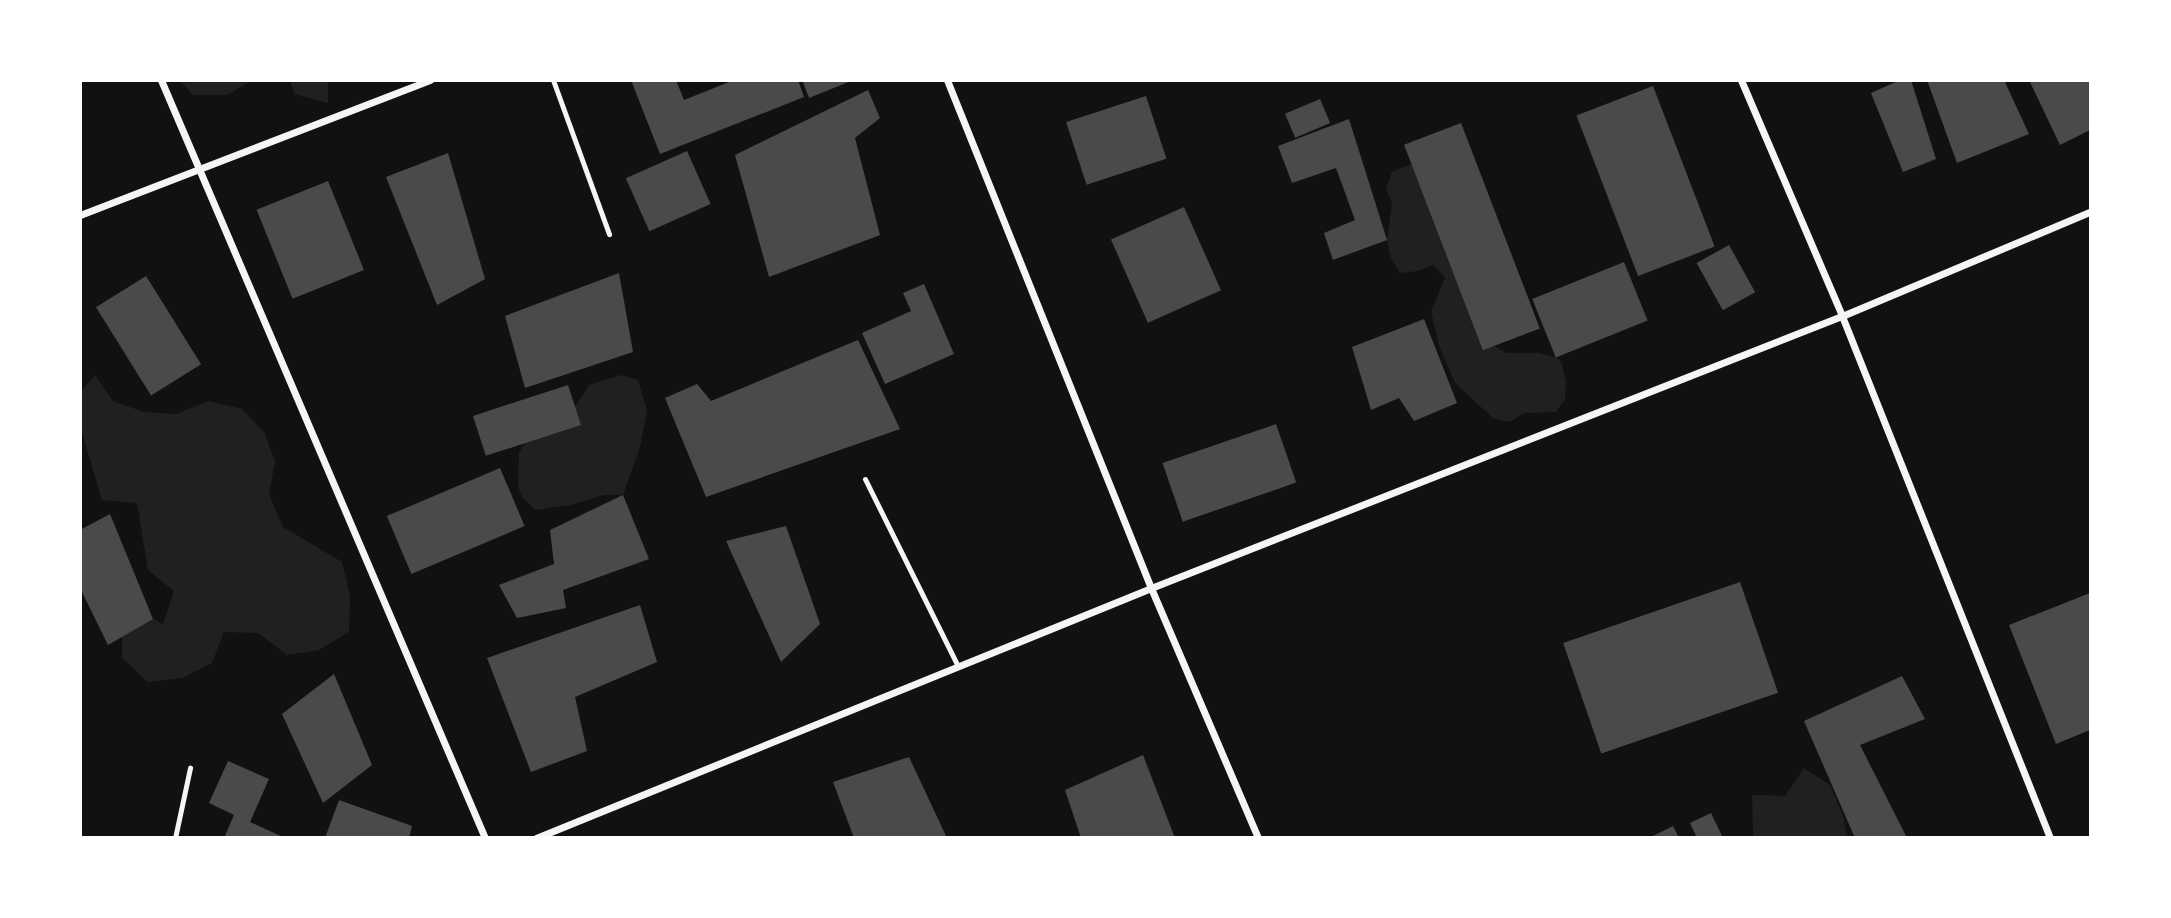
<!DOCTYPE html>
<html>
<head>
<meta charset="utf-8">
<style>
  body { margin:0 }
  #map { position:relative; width:2171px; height:918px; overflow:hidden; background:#111; font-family:Karla,sans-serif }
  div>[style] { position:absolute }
  .green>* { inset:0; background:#202020 }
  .building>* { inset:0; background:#4a4a4a; transform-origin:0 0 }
  .service>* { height:5px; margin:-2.5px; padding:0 2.5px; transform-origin:2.5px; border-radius:2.5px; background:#f5f5f5 }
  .minor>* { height:7px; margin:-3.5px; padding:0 3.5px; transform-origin:3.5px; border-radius:3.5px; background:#f5f5f5 }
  span { translate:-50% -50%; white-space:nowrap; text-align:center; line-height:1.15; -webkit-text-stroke:5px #fff; paint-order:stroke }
  .frame { position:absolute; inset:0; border:82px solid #fff; pointer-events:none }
</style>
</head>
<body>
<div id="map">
  <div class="green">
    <i style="clip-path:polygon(180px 81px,251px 81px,227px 95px,193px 95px)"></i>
    <i style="clip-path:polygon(290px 81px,328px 81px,328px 103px,295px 94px)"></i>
    <i style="clip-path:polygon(1424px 159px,1481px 338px,1506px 353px,1539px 353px,1558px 358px,1562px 364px,1566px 382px,1565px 399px,1556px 412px,1524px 413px,1510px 422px,1493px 418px,1455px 383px,1439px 346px,1431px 311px,1445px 278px,1433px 265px,1418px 271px,1400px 273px,1391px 258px,1387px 240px,1392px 204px,1386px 189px,1392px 172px)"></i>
    <i style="clip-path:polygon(95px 375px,113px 401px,144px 412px,177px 414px,208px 401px,242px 409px,264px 432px,275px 461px,269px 494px,283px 527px,342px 562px,350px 596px,349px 632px,319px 650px,287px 655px,258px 633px,224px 632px,212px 663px,183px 678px,148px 682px,122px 658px,122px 634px,153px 619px,163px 624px,174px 591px,148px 570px,137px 503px,102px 500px,81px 429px,80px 392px)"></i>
    <i style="clip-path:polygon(621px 375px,638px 380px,647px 411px,640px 447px,623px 495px,604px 495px,570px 505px,536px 510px,523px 498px,518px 487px,519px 452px,529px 438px,560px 430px,589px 385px)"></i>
    <i style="clip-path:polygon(1804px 768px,1830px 785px,1843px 815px,1847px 837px,1753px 837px,1752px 795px,1785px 796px)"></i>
  </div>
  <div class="building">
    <i style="clip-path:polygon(631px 80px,676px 80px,684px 100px,734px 80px,798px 80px,804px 97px,660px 154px)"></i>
    <i style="clip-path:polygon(802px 80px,851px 80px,851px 81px,809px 98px)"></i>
    <i style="clip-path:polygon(1900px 80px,1911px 80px,1936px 159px,1903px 172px,1871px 93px)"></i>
    <i style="clip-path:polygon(1927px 80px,2004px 80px,2029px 134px,1957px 163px)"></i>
    <i style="clip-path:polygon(2029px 80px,2090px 80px,2090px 130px,2060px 145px)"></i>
    <i style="left:1653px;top:86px;width:172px;height:82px;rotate:69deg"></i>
    <i style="clip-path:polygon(868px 90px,880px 118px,855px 138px,880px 235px,769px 277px,735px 155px)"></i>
    <i style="left:1146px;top:96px;width:66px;height:84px;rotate:72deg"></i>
    <i style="left:1320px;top:99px;width:26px;height:38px;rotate:67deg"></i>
    <i style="clip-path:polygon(1349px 119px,1387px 240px,1333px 260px,1324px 233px,1355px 220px,1336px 168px,1292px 183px,1278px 146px)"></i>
    <i style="left:1461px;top:123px;width:220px;height:61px;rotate:69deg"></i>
    <i style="left:687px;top:151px;width:58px;height:67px;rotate:66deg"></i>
    <i style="clip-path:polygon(448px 153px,485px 279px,437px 305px,386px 177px)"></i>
    <i style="left:328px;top:181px;width:96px;height:77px;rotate:68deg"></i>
    <i style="left:1184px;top:207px;width:91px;height:80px;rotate:66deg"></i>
    <i style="left:1729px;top:245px;width:54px;height:37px;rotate:61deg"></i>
    <i style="left:1624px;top:262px;width:63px;height:99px;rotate:68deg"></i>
    <i style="clip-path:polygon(619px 273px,633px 352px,525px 388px,505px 316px)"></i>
    <i style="left:146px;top:276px;width:104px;height:59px;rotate:58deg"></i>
    <i style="clip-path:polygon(924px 284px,954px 354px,885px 384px,862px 333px,911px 311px,903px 293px)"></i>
    <i style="clip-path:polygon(1424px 319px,1457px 403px,1414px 421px,1399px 398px,1371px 410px,1352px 347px)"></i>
    <i style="clip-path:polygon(858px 340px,900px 429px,706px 497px,665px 398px,697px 384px,711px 401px)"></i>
    <i style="left:568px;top:385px;width:42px;height:100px;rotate:72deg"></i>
    <i style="left:1276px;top:424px;width:62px;height:120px;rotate:71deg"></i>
    <i style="left:500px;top:468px;width:63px;height:123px;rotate:67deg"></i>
    <i style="clip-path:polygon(623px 495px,649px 559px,563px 590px,566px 608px,517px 618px,499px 585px,554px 564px,550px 530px)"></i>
    <i style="clip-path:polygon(110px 514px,153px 619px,108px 645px,80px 588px,80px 530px)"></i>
    <i style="clip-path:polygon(786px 526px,820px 624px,781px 662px,726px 541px)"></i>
    <i style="left:1740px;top:582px;width:117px;height:187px;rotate:71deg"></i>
    <i style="clip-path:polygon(2090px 593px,2090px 730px,2056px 744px,2009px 625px)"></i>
    <i style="clip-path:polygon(640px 605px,657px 662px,575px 697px,587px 751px,531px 772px,487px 658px)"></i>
    <i style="clip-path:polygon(334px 674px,372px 765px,323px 803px,282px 714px)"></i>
    <i style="clip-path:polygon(1902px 676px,1925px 719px,1860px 745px,1906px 836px,1855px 838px,1804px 721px)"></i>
    <i style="clip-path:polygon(1143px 755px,1175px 838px,1081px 838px,1065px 790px)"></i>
    <i style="clip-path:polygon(909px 757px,947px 838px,854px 838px,833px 782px)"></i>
    <i style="clip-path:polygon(228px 761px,269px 779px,250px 822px,285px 838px,224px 838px,234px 815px,209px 803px)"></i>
    <i style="clip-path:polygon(339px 800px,412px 826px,409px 838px,325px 838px)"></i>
    <i style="clip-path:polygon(1711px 813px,1723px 838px,1697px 838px,1690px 823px)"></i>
    <i style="clip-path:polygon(1673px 826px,1679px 838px,1649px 838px)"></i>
  </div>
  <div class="service">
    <i style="left:553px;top:80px;width:164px;rotate:70deg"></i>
    <i style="left:865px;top:479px;width:209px;rotate:63.6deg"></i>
    <i style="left:175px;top:838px;width:72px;rotate:-77.9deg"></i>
  </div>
  <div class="minor">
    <i style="left:161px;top:80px;width:824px;rotate:66.86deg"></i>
    <i style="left:947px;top:80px;width:547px;rotate:68.12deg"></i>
    <i style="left:1151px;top:588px;width:272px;rotate:66.8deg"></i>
    <i style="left:1741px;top:80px;width:257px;rotate:66.8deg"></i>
    <i style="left:1842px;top:316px;width:562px;rotate:68.27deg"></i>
    <i style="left:80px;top:215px;width:375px;rotate:-21.1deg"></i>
    <i style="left:536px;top:838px;width:664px;rotate:-22.12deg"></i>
    <i style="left:1151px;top:588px;width:743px;rotate:-21.49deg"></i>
    <i style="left:1842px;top:316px;width:269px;rotate:-22.8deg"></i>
  </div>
  <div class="frame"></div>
</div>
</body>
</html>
